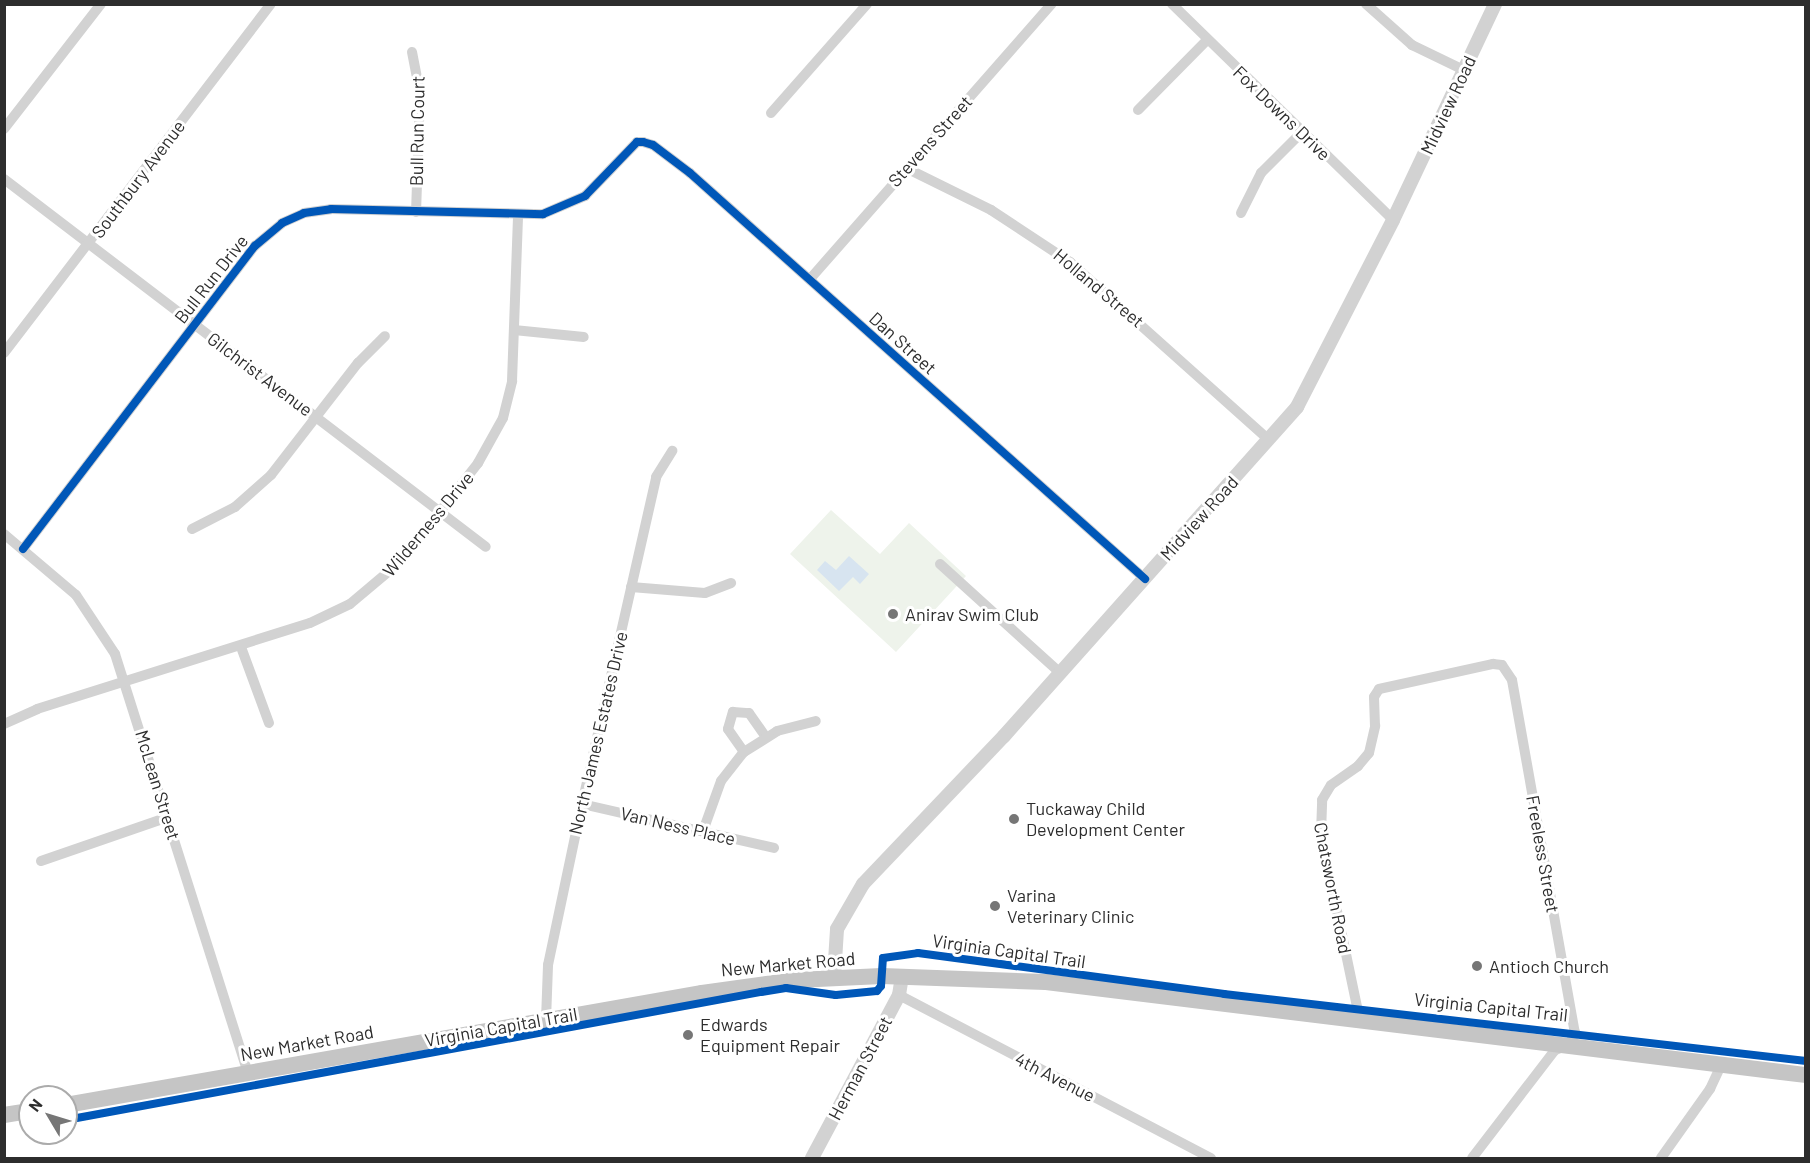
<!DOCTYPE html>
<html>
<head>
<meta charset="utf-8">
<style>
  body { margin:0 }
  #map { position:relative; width:1810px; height:1163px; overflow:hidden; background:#fff; font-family:Barlow,sans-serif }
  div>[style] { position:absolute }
  .green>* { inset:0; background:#eef3eb }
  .water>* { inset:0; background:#d7e4f0 }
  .minor>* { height:10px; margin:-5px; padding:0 5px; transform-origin:5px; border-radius:5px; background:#d2d2d2 }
  .tertiary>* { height:14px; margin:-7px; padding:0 7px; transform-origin:7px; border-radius:7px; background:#d2d2d2 }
  .primary>* { height:16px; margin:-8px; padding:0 8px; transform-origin:8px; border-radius:8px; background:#c5c5c5 }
  .cycleway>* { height:8px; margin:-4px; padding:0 4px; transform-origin:4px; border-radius:4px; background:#0057b8 }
  .dots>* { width:16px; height:16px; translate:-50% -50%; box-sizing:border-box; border:3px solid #fff; border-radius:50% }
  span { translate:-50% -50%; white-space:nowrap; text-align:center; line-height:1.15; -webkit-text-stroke:6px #fff; paint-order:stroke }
  .street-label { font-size:18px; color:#2d2d2d }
  .poi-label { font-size:18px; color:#2d2d2d }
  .left { translate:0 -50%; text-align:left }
  .frame { position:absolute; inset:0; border:6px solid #2d2d2d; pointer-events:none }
  .north { position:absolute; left:18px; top:1085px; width:60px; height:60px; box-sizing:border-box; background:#fff; border:2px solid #ababab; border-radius:50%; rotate:308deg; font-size:16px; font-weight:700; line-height:24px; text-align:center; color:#2d2d2d }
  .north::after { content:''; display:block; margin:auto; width:21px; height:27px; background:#767676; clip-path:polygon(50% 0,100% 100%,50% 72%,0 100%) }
</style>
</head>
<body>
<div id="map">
  <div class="green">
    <i style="clip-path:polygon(831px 510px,880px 554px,909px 523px,966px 576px,896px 652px,790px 554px)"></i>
  </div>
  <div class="water">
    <i style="clip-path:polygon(849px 556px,869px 574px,860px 584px,853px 577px,839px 591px,817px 570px,825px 561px,836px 570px)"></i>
  </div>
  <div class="minor">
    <i style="left:1172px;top:4px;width:309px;rotate:44.3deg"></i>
    <i style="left:1366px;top:4px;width:62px;rotate:41.7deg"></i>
    <i style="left:1412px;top:45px;width:58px;rotate:25.7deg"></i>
    <i style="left:412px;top:52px;width:42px;rotate:79deg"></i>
    <i style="left:420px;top:93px;width:119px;rotate:91.9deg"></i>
    <i style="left:1138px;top:110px;width:98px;rotate:-45.4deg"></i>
    <i style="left:771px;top:113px;width:145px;rotate:-48.6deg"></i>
    <i style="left:4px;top:129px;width:158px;rotate:-52.2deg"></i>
    <i style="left:906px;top:168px;width:95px;rotate:26.3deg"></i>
    <i style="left:991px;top:210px;width:95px;rotate:33.4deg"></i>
    <i style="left:1070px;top:262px;width:267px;rotate:41.8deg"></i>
    <i style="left:4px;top:179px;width:606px;rotate:37.36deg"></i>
    <i style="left:1241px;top:213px;width:45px;rotate:-63.4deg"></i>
    <i style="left:1261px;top:173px;width:58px;rotate:-45deg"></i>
    <i style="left:810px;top:279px;width:366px;rotate:-48.7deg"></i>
    <i style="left:514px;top:330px;width:70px;rotate:5.7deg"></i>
    <i style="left:4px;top:353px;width:439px;rotate:-52.6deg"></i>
    <i style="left:192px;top:529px;width:48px;rotate:-27.1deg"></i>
    <i style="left:235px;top:507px;width:48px;rotate:-41.6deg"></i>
    <i style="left:271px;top:475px;width:142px;rotate:-52.2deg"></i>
    <i style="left:358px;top:363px;width:38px;rotate:-45deg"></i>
    <i style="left:4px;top:534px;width:94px;rotate:40.3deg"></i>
    <i style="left:76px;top:595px;width:71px;rotate:56.5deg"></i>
    <i style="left:115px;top:654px;width:441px;rotate:72.4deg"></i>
    <i style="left:23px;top:549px;width:382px;rotate:-52.6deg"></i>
    <i style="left:255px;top:246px;width:35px;rotate:-40deg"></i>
    <i style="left:282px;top:223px;width:24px;rotate:-24deg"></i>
    <i style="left:304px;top:213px;width:27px;rotate:-8deg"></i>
    <i style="left:331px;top:209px;width:212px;rotate:1.4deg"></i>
    <i style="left:543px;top:214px;width:46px;rotate:-23.2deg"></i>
    <i style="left:585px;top:196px;width:75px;rotate:-46.1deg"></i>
    <i style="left:637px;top:142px;width:6px"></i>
    <i style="left:643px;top:142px;width:10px;rotate:17deg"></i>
    <i style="left:653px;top:145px;width:46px;rotate:37.1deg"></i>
    <i style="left:690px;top:173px;width:610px;rotate:41.74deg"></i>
    <i style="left:940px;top:564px;width:162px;rotate:42.2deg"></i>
    <i style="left:631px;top:587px;width:74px;rotate:4.6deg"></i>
    <i style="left:705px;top:593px;width:28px;rotate:-21deg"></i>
    <i style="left:241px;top:647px;width:81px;rotate:69.8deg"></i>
    <i style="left:4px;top:724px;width:36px;rotate:-24deg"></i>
    <i style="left:37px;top:709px;width:286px;rotate:-17.5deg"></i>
    <i style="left:310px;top:623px;width:44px;rotate:-25.4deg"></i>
    <i style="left:350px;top:604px;width:67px;rotate:-40.1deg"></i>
    <i style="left:401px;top:561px;width:125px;rotate:-51.8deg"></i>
    <i style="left:478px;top:463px;width:51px;rotate:-60.9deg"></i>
    <i style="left:503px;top:418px;width:38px;rotate:-76deg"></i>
    <i style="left:512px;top:381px;width:166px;rotate:-87.9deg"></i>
    <i style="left:744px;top:752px;width:28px;rotate:-125deg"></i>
    <i style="left:728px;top:729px;width:18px;rotate:-74deg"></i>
    <i style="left:733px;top:712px;width:16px;rotate:4deg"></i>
    <i style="left:749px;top:713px;width:29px;rotate:55deg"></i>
    <i style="left:582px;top:804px;width:197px;rotate:12.9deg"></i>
    <i style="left:703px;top:831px;width:53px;rotate:-70.2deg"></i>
    <i style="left:721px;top:781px;width:37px;rotate:-52deg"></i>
    <i style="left:744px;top:752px;width:39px;rotate:-32deg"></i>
    <i style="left:777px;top:731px;width:40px;rotate:-14.4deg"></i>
    <i style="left:41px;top:861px;width:134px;rotate:-19.1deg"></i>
    <i style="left:899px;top:995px;width:352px;rotate:27.6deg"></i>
    <i style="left:546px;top:1020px;width:55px;rotate:-87.9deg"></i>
    <i style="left:548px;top:965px;width:165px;rotate:-78.1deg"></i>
    <i style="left:582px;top:804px;width:335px;rotate:-77.2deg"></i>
    <i style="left:656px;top:477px;width:31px;rotate:-58deg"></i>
    <i style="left:1360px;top:1021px;width:191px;rotate:-101.8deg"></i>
    <i style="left:1321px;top:834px;width:34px;rotate:-88deg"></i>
    <i style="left:1322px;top:800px;width:17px;rotate:-59deg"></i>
    <i style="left:1331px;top:785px;width:33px;rotate:-35deg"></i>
    <i style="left:1358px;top:766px;width:17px;rotate:-50deg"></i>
    <i style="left:1369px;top:753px;width:28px;rotate:-77deg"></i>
    <i style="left:1375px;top:726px;width:29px;rotate:-92deg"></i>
    <i style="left:1374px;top:697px;width:9px;rotate:-58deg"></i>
    <i style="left:1379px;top:689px;width:117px;rotate:-12.4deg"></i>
    <i style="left:1493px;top:664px;width:9px;rotate:6deg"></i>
    <i style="left:1502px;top:665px;width:18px;rotate:56deg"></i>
    <i style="left:1512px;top:680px;width:358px;rotate:79.9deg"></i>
    <i style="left:1575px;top:1032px;width:13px;rotate:113deg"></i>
    <i style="left:1570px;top:1044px;width:16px;rotate:158deg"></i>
    <i style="left:1555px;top:1050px;width:136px;rotate:127.5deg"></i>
    <i style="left:1661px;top:1158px;width:85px;rotate:-54.6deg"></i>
    <i style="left:1710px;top:1089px;width:29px;rotate:-65deg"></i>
  </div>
  <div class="tertiary">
    <i style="left:834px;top:977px;width:48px;rotate:-86.4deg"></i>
    <i style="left:837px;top:929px;width:52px;rotate:-60deg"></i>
    <i style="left:863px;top:884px;width:204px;rotate:-46.4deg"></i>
    <i style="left:1004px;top:736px;width:441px;rotate:-48.3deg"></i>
    <i style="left:1297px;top:407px;width:210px;rotate:-62.8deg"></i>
    <i style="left:1393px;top:220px;width:239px;rotate:-64.7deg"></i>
    <i style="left:812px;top:1158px;width:185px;rotate:-61.9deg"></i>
    <i style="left:899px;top:995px;width:19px;rotate:-81deg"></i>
  </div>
  <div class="primary">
    <i style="left:66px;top:1105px;width:646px;rotate:-9.99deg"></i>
    <i style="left:702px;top:993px;width:95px;rotate:-7.9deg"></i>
    <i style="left:796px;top:980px;width:86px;rotate:-2.7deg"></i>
    <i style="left:882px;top:976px;width:164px;rotate:2.1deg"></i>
    <i style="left:1046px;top:982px;width:766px;rotate:6.98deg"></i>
    <i style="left:4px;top:1115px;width:26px;rotate:-9deg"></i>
  </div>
  <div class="cycleway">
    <i style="left:23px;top:549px;width:382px;rotate:-52.6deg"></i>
    <i style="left:255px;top:246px;width:35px;rotate:-40deg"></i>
    <i style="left:282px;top:223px;width:24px;rotate:-24deg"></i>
    <i style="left:304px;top:213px;width:27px;rotate:-8deg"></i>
    <i style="left:331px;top:209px;width:212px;rotate:1.4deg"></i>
    <i style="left:543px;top:214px;width:46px;rotate:-23.2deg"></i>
    <i style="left:585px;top:196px;width:75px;rotate:-46.1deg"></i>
    <i style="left:637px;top:142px;width:6px"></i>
    <i style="left:643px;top:142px;width:10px;rotate:17deg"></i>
    <i style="left:653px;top:145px;width:46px;rotate:37.1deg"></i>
    <i style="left:690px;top:173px;width:610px;rotate:41.74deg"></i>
    <i style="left:66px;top:1120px;width:707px;rotate:-10.44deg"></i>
    <i style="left:761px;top:992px;width:25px;rotate:-9deg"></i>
    <i style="left:786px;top:988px;width:50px;rotate:8deg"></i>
    <i style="left:836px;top:995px;width:41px;rotate:-5.6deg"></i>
    <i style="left:877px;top:991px;width:6px;rotate:-51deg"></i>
    <i style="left:881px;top:986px;width:28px;rotate:-86deg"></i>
    <i style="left:883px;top:958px;width:35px;rotate:-8deg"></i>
    <i style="left:918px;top:953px;width:309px;rotate:7.6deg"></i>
    <i style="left:1224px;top:994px;width:586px;rotate:6.57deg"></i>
  </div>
  <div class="dots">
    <i style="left:893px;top:614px;background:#767676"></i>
    <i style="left:1014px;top:819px;background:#767676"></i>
    <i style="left:995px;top:906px;background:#767676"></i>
    <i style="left:1477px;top:966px;background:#767676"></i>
    <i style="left:688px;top:1035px;background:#767676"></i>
  </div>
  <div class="street-label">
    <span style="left:1448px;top:105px;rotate:-65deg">Midview Road</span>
    <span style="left:1282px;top:113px;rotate:44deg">Fox Downs Drive</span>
    <span style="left:417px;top:131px;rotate:-89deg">Bull Run Court</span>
    <span style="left:930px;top:141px;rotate:-48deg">Stevens Street</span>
    <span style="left:138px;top:179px;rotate:-53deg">Southbury Avenue</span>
    <span style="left:211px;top:279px;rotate:-52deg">Bull Run Drive</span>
    <span style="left:1099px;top:288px;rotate:40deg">Holland Street</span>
    <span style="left:903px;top:343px;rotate:42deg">Dan Street</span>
    <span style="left:260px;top:374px;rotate:37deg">Gilchrist Avenue</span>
    <span style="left:1199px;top:518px;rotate:-48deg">Midview Road</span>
    <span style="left:428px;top:524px;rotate:-50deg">Wilderness Drive</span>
    <span style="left:598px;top:733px;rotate:-77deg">North James Estates Drive</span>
    <span style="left:158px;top:785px;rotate:73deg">McLean Street</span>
    <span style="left:678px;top:826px;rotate:13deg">Van Ness Place</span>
    <span style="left:1543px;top:854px;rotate:80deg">Freeless Street</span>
    <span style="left:1333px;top:888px;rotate:79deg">Chatsworth Road</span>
    <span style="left:1009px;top:951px;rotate:8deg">Virginia Capital Trail</span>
    <span style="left:788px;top:964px;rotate:-5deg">New Market Road</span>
    <span style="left:1491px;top:1007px;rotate:6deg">Virginia Capital Trail</span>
    <span style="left:501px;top:1027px;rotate:-10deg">Virginia Capital Trail</span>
    <span style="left:307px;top:1043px;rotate:-10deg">New Market Road</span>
    <span style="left:860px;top:1068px;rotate:-62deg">Herman Street</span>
    <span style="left:1055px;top:1077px;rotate:27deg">4th Avenue</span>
  </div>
  <div class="poi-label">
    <span class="left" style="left:905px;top:614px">Anirav Swim Club</span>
    <span class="left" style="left:1026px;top:819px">Tuckaway Child<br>Development Center</span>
    <span class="left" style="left:1007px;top:906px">Varina<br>Veterinary Clinic</span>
    <span class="left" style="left:1489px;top:966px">Antioch Church</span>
    <span class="left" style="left:700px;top:1035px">Edwards<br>Equipment Repair</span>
  </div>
  <div class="frame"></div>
  <div class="north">N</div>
</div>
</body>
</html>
